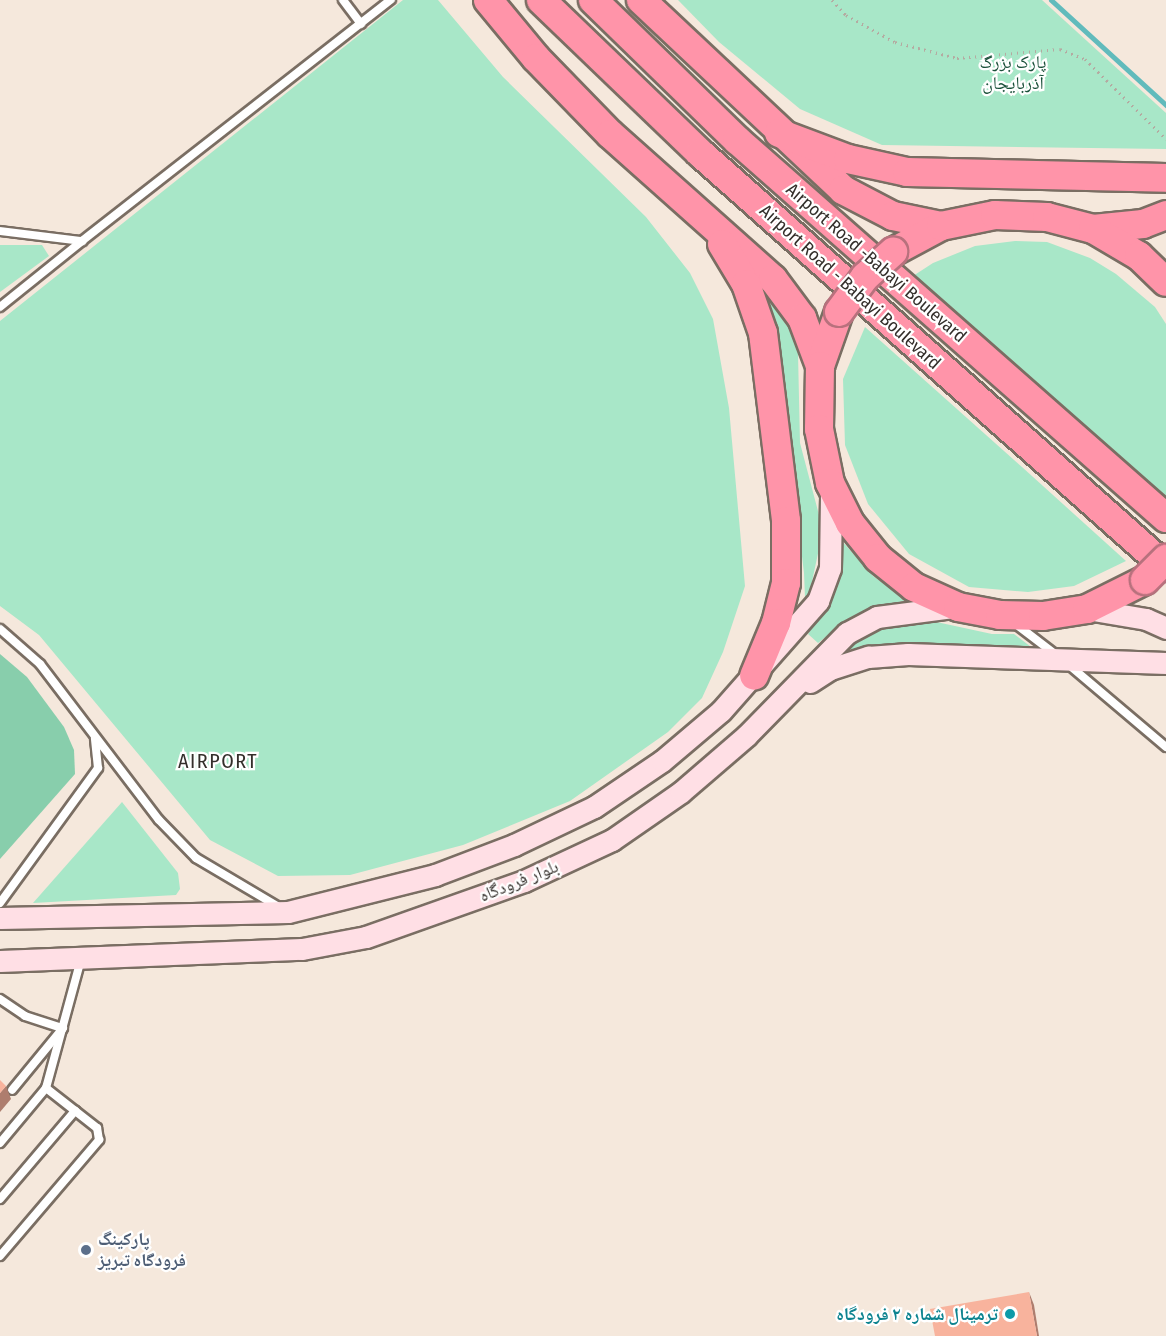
<!DOCTYPE html>
<html>
<head>
<meta charset="utf-8">
<style>
  body { margin:0 }
  #map { position:relative; width:1166px; height:1336px; overflow:hidden; background:#f5e8dc; font-family:"Fira Sans Condensed","Noto Naskh Arabic",sans-serif }
  div>[style] { position:absolute }
  .green>* { inset:0; background:#a8e7c8 }
  .forest>* { inset:0; background:#88ceac }
  .stream>* { height:5px; margin:-2.5px; padding:0 2.5px; transform-origin:2.5px; border-radius:2.5px; background:#61bbbc }
  .path>* { height:3px; margin-top:-1.5px; transform-origin:0; background:repeating-linear-gradient(90deg,#b4aaa1 0 1.5px,transparent 0 6px) }
  .roads { filter:drop-shadow(2px 0 #7a6e63) drop-shadow(-2px 0 #7a6e63) drop-shadow(0 2px #7a6e63) drop-shadow(0 -2px #7a6e63) }
  .lane>* { height:8px; margin:-4px; padding:0 4px; transform-origin:4px; border-radius:4px; background:#fff }
  .secondary>* { height:21px; margin:-10.5px; padding:0 10.5px; transform-origin:10.5px; border-radius:10.5px; background:#ffdfe5 }
  .highway>* { height:28px; margin:-14px; padding:0 14px; transform-origin:14px; border-radius:14px; background:#ff94a9 }
  .bridges { filter:drop-shadow(2px 0 #b8717d) drop-shadow(-2px 0 #b8717d) drop-shadow(0 2px #b8717d) drop-shadow(0 -2px #b8717d) }
  .highway-bridge>* { height:28px; margin:-14px; padding:0 14px; transform-origin:14px; border-radius:14px; background:#ff94a9 }
  .shaded-wall>* { inset:0; background:#ae7d6e }
  .building>* { inset:0; background:#f8b39d }
  .dots>* { width:16px; height:16px; translate:-50% -50%; box-sizing:border-box; border:3px solid #fff; border-radius:50% }
  span { translate:-50% -50%; white-space:nowrap; text-align:center; line-height:1.15; -webkit-text-stroke:4.5px #fff; paint-order:stroke }
  .park-label { font-size:18px; color:#195039 }
  .street-label { font-size:18px; color:#342f2b }
  .service-label { font-size:18px; color:#4e5e75; font-weight:700 }
  .left { translate:0 -50%; text-align:left }
  .culture-label { font-size:18px; color:#0d838f; font-weight:700 }
  .right { translate:-100% -50%; text-align:right }
  .neighbourhood-label { font-size:20px; color:#342f2b; letter-spacing:1.5px }
</style>
</head>
<body>
<div id="map">
  <div class="green">
    <i style="clip-path:polygon(403px 0,438px 0,503px 77px,646px 217px,690px 273px,713px 319px,729px 408px,745px 586px,723px 652px,702px 698px,668px 732px,570px 801px,463px 845px,350px 875px,278px 876px,210px 840px,39px 635px,0 606px,0 321px)"></i>
    <i style="clip-path:polygon(678px 0,1042px 0,1166px 113px,1166px 149px,882px 145px,800px 109px,719px 42px)"></i>
    <i style="clip-path:polygon(1015px 241px,1047px 242px,1090px 258px,1116px 274px,1155px 307px,1166px 324px,1166px 503px,913px 276px,933px 263px,975px 246px)"></i>
    <i style="clip-path:polygon(0 245px,42px 245px,49px 256px,0 292px)"></i>
    <i style="clip-path:polygon(759px 285px,790px 327px,798px 353px,800px 443px,823px 530px,810px 591px,797px 613px,805px 598px,804px 573px,778px 357px)"></i>
    <i style="clip-path:polygon(865px 327px,1022px 467px,1126px 561px,1074px 586px,1028px 592px,969px 587px,909px 554px,868px 504px,845px 445px,843px 379px)"></i>
    <i style="clip-path:polygon(841px 540px,873px 576px,906px 600px,851px 617px,818px 643px,808px 634px,835px 588px,842px 565px)"></i>
    <i style="clip-path:polygon(918px 618px,992px 634px,1014px 634px,1035px 650px,910px 643px,844px 650px,884px 626px)"></i>
    <i style="clip-path:polygon(122px 802px,178px 873px,180px 889px,176px 895px,33px 903px)"></i>
  </div>
  <div class="forest">
    <i style="clip-path:polygon(0 654px,27px 677px,64px 727px,74px 750px,75px 774px,0 859px)"></i>
  </div>
  <div class="stream">
    <i style="left:1051px;top:0;width:156px;rotate:42.4deg"></i>
  </div>
  <div class="path">
    <i style="left:832px;top:0;width:21px;rotate:47deg"></i>
    <i style="left:846px;top:15px;width:56px;rotate:28.9deg"></i>
    <i style="left:895px;top:42px;width:64px;rotate:14.5deg"></i>
    <i style="left:957px;top:58px;width:103px;rotate:-5deg"></i>
    <i style="left:1060px;top:49px;width:27px;rotate:22deg"></i>
    <i style="left:1085px;top:59px;width:114px;rotate:44.6deg"></i>
  </div>
  <div class="roads">
    <div class="lane">
      <i style="left:343px;top:0;width:30px;rotate:53deg"></i>
      <i style="left:0;top:231px;width:83px;rotate:7deg"></i>
      <i style="left:82px;top:241px;width:392px;rotate:-38deg"></i>
      <i style="left:0;top:307px;width:105px;rotate:-38.8deg"></i>
      <i style="left:1017px;top:625px;width:48px;rotate:37.3deg"></i>
      <i style="left:0;top:629px;width:53px;rotate:41.2deg"></i>
      <i style="left:40px;top:664px;width:196px;rotate:52.7deg"></i>
      <i style="left:159px;top:820px;width:53px;rotate:45.8deg"></i>
      <i style="left:196px;top:858px;width:96px;rotate:30.6deg"></i>
      <i style="left:1069px;top:665px;width:127px;rotate:40.2deg"></i>
      <i style="left:0;top:903px;width:167px;rotate:-54deg"></i>
      <i style="left:98px;top:768px;width:30px;rotate:-96deg"></i>
      <i style="left:0;top:999px;width:30px;rotate:34deg"></i>
      <i style="left:25px;top:1016px;width:40px;rotate:18deg"></i>
      <i style="left:63px;top:1028px;width:80px;rotate:129.4deg"></i>
      <i style="left:0;top:1143px;width:72px;rotate:-50.1deg"></i>
      <i style="left:46px;top:1088px;width:134px;rotate:-74.8deg"></i>
      <i style="left:0;top:1199px;width:116px;rotate:-49.6deg"></i>
      <i style="left:0;top:1256px;width:153px;rotate:-49.5deg"></i>
      <i style="left:99px;top:1140px;width:12px;rotate:-99deg"></i>
      <i style="left:97px;top:1128px;width:65px;rotate:-141.9deg"></i>
    </div>
    <div class="secondary">
      <i style="left:1087px;top:609px;width:60px;rotate:9.6deg"></i>
      <i style="left:1146px;top:619px;width:22px;rotate:24deg"></i>
      <i style="left:810px;top:682px;width:24px;rotate:-33deg"></i>
      <i style="left:830px;top:669px;width:40px;rotate:-18deg"></i>
      <i style="left:868px;top:657px;width:40px;rotate:-4.3deg"></i>
      <i style="left:908px;top:654px;width:258px;rotate:2deg"></i>
      <i style="left:0;top:918px;width:288px;rotate:-1.2deg"></i>
      <i style="left:288px;top:912px;width:152px;rotate:-14.1deg"></i>
      <i style="left:435px;top:875px;width:85px;rotate:-20.8deg"></i>
      <i style="left:514px;top:845px;width:89px;rotate:-25.4deg"></i>
      <i style="left:594px;top:807px;width:82px;rotate:-34.1deg"></i>
      <i style="left:662px;top:761px;width:77px;rotate:-40.3deg"></i>
      <i style="left:721px;top:711px;width:147px;rotate:-48.6deg"></i>
      <i style="left:818px;top:601px;width:35px;rotate:-70deg"></i>
      <i style="left:830px;top:568px;width:75px;rotate:-89.2deg"></i>
      <i style="left:0;top:961px;width:302px;rotate:-2.3deg"></i>
      <i style="left:302px;top:949px;width:65px;rotate:-10.6deg"></i>
      <i style="left:366px;top:937px;width:168px;rotate:-19.5deg"></i>
      <i style="left:524px;top:881px;width:97px;rotate:-25deg"></i>
      <i style="left:612px;top:840px;width:84px;rotate:-34.8deg"></i>
      <i style="left:681px;top:792px;width:86px;rotate:-40.7deg"></i>
      <i style="left:746px;top:736px;width:144px;rotate:-45.6deg"></i>
      <i style="left:847px;top:633px;width:34px;rotate:-28deg"></i>
      <i style="left:877px;top:617px;width:78px;rotate:-7.4deg"></i>
    </div>
    <div class="highway">
      <i style="left:488px;top:0;width:75px;rotate:50.4deg"></i>
      <i style="left:536px;top:58px;width:106px;rotate:45.8deg"></i>
      <i style="left:610px;top:134px;width:218px;rotate:41.7deg"></i>
      <i style="left:773px;top:279px;width:49px;rotate:53.4deg"></i>
      <i style="left:802px;top:318px;width:51px;rotate:69.4deg"></i>
      <i style="left:541px;top:0;width:221px;rotate:43.9deg"></i>
      <i style="left:700px;top:153px;width:623px;rotate:41.62deg"></i>
      <i style="left:593px;top:0;width:201px;rotate:44.2deg"></i>
      <i style="left:737px;top:140px;width:572px;rotate:41.38deg"></i>
      <i style="left:641px;top:0;width:277px;rotate:43.2deg"></i>
      <i style="left:843px;top:190px;width:56px;rotate:27.5deg"></i>
      <i style="left:893px;top:216px;width:49px;rotate:11.8deg"></i>
      <i style="left:779px;top:133px;width:74px;rotate:20.6deg"></i>
      <i style="left:848px;top:159px;width:60px;rotate:12.4deg"></i>
      <i style="left:907px;top:172px;width:259px;rotate:1.3deg"></i>
      <i style="left:1093px;top:229px;width:50px;rotate:-5.7deg"></i>
      <i style="left:1143px;top:224px;width:25px;rotate:-21deg"></i>
      <i style="left:722px;top:244px;width:47px;rotate:59deg"></i>
      <i style="left:746px;top:284px;width:52px;rotate:70.9deg"></i>
      <i style="left:763px;top:333px;width:189px;rotate:83deg"></i>
      <i style="left:786px;top:521px;width:62px;rotate:90deg"></i>
      <i style="left:786px;top:583px;width:41px;rotate:104deg"></i>
      <i style="left:776px;top:623px;width:57px;rotate:112.5deg"></i>
      <i style="left:893px;top:252px;width:55px;rotate:-28.4deg"></i>
      <i style="left:941px;top:226px;width:55px;rotate:-11.5deg"></i>
      <i style="left:995px;top:215px;width:52px;rotate:2.2deg"></i>
      <i style="left:1047px;top:217px;width:48px;rotate:14.6deg"></i>
      <i style="left:1093px;top:229px;width:53px;rotate:30.4deg"></i>
      <i style="left:1139px;top:256px;width:37px;rotate:44deg"></i>
      <i style="left:839px;top:312px;width:57px;rotate:109.4deg"></i>
      <i style="left:820px;top:366px;width:63px;rotate:90.9deg"></i>
      <i style="left:819px;top:429px;width:55px;rotate:78.5deg"></i>
      <i style="left:830px;top:483px;width:45px;rotate:63.4deg"></i>
      <i style="left:850px;top:523px;width:45px;rotate:51.3deg"></i>
      <i style="left:878px;top:558px;width:46px;rotate:38.9deg"></i>
      <i style="left:914px;top:587px;width:48px;rotate:24.4deg"></i>
      <i style="left:958px;top:607px;width:43px;rotate:10.8deg"></i>
      <i style="left:1000px;top:615px;width:43px;rotate:1.3deg"></i>
      <i style="left:1043px;top:616px;width:45px;rotate:-9deg"></i>
      <i style="left:1087px;top:609px;width:65px;rotate:-26.6deg"></i>
    </div>
  </div>
  <div class="bridges">
    <div class="highway-bridge">
      <i style="left:839px;top:312px;width:44px;rotate:-53.4deg"></i>
      <i style="left:865px;top:277px;width:38px;rotate:-42deg"></i>
      <i style="left:1145px;top:580px;width:30px;rotate:-45deg"></i>
    </div>
  </div>
  <div class="shaded-wall">
    <i style="clip-path:polygon(6px 1086px,11px 1099px,0 1112px,0 1093px)"></i>
    <i style="clip-path:polygon(1029px 1292px,1034px 1305px,1039px 1336px,1037px 1336px)"></i>
  </div>
  <div class="building">
    <i style="clip-path:polygon(0 1080px,6px 1086px,0 1093px)"></i>
    <i style="clip-path:polygon(1029px 1292px,1037px 1336px,935px 1336px,930px 1309px)"></i>
  </div>
  <div class="dots">
    <i style="left:86px;top:1250px;background:#5c6f8a"></i>
    <i style="left:1010px;top:1314px;background:#0f9aa8"></i>
  </div>
  <div class="park-label">
    <span style="left:1013px;top:73px">پارک بزرگ<br>آذربایجان</span>
  </div>
  <div class="street-label">
    <span style="left:876px;top:263px;rotate:41deg">Airport Road -Babayi Boulevard</span>
    <span style="left:850px;top:287px;rotate:42deg">Airport Road - Babayi Boulevard</span>
    <span style="left:519px;top:881px;rotate:-22deg">بلوار فرودگاه</span>
  </div>
  <div class="service-label">
    <span class="left" style="left:98px;top:1250px">پارکینگ<br>فرودگاه تبریز</span>
  </div>
  <div class="culture-label">
    <span class="right" style="left:998px;top:1314px">ترمينال شماره ۲ فرودگاه</span>
  </div>
  <div class="neighbourhood-label">
    <span style="left:218px;top:761px">AIRPORT</span>
  </div>
</div>
</body>
</html>
